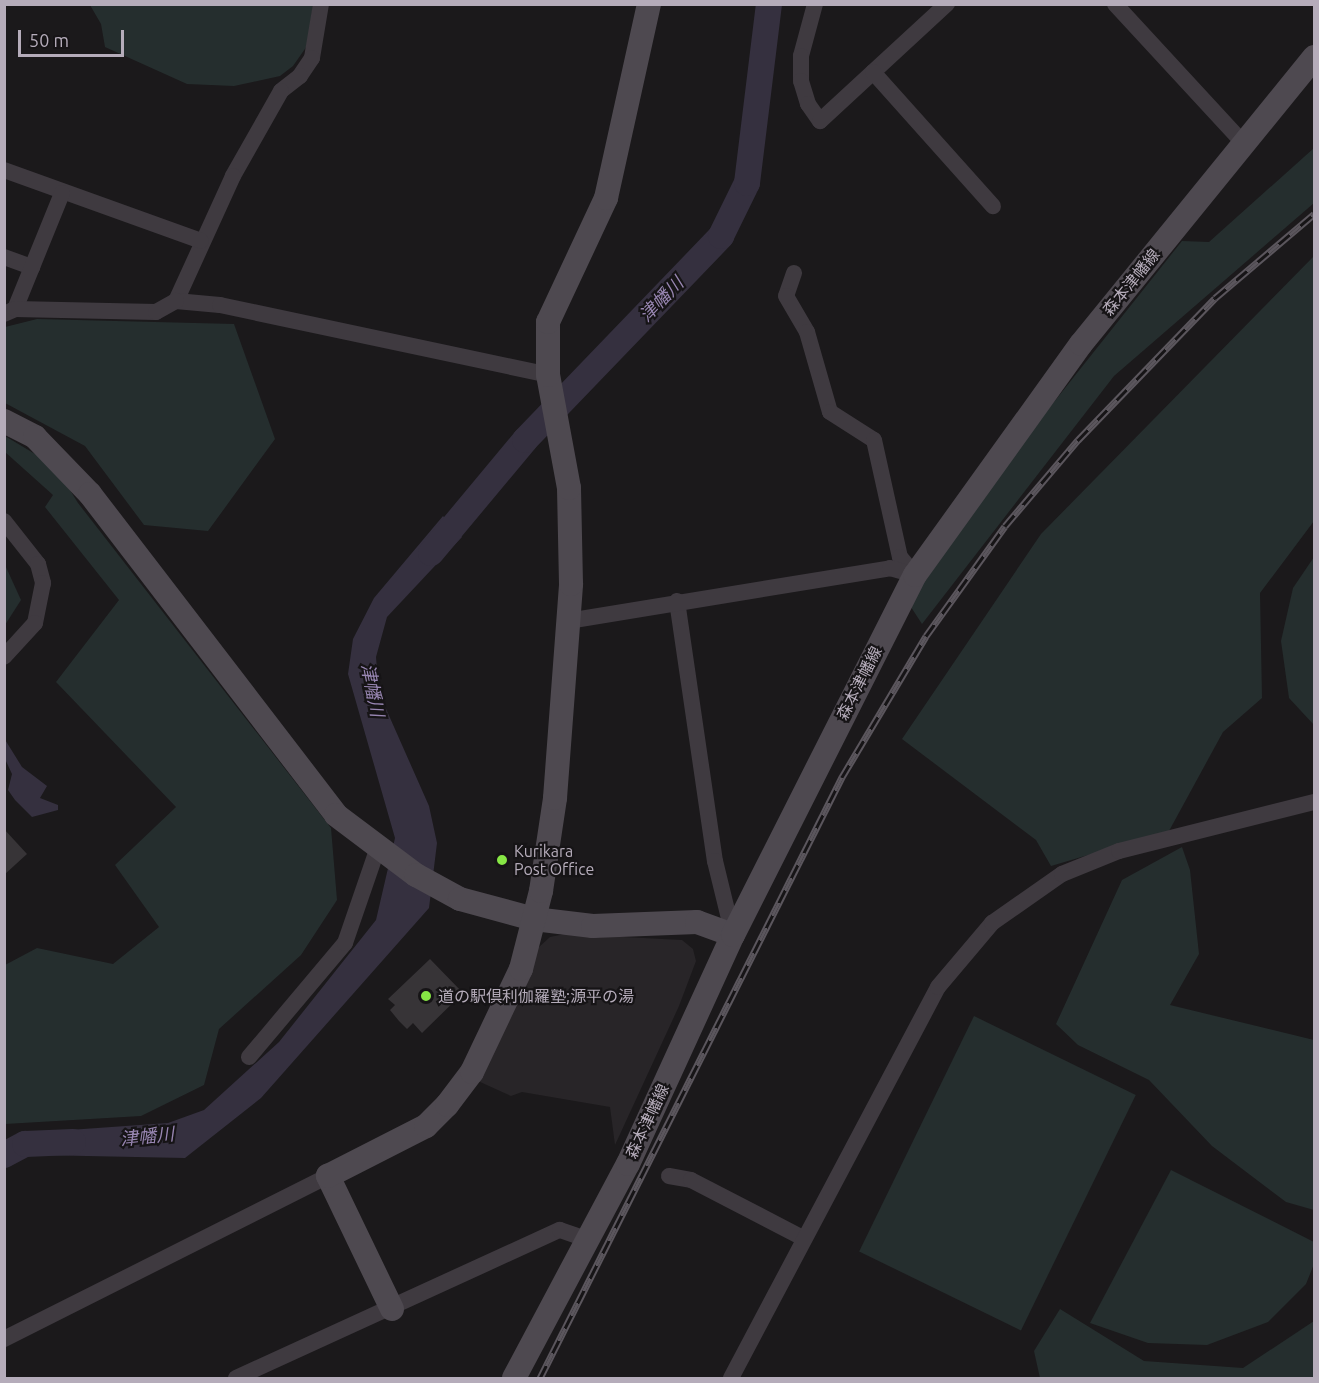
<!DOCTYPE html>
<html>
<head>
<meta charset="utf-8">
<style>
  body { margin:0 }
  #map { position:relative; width:1319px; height:1383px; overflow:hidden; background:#1b191b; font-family:Ubuntu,"Noto Sans JP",sans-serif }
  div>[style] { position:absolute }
  .built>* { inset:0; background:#282528 }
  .green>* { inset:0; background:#252e2e; transform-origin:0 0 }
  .water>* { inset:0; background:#35303f }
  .river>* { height:26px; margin:-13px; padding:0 13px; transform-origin:13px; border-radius:13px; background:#35303f }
  .building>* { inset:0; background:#373437 }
  .street>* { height:16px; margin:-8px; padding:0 8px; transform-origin:8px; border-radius:8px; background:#3f3a40 }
  .secondary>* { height:24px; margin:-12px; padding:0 12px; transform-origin:12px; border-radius:12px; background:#4e4950 }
  .rail>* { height:7px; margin-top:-3.5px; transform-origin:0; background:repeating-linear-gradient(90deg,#161416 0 14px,#5b565d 0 28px); box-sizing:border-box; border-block:2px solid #5b565d }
  .dots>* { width:16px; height:16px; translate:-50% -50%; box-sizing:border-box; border:3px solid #161416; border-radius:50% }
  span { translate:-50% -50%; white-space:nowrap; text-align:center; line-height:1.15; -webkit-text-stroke:4.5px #161416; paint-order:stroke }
  .street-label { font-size:16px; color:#b5acba }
  .poi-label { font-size:16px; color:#b5acba }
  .left { translate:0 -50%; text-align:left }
  .water-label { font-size:18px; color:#9886b2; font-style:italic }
  .frame { position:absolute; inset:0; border:6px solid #b5acba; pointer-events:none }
  .scale { position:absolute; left:18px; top:30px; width:106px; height:27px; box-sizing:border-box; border:3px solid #b5acba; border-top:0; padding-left:8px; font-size:18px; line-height:21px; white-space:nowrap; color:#b5acba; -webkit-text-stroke:4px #161416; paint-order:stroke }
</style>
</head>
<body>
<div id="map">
  <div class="built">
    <i style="clip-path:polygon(565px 934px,682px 940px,693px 949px,696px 961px,679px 1006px,615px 1145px,610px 1107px,522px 1092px,511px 1096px,478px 1081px,538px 948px,550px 937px)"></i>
  </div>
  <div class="green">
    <i style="clip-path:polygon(90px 5px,313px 5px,307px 46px,293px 66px,280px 76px,234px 86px,187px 84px,105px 47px,101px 24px)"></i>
    <i style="clip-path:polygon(1314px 148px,1314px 203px,1114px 376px,922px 624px,909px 604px,1019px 446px,1182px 241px,1209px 242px)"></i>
    <i style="clip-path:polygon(1314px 256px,1314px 521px,1260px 593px,1262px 698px,1223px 732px,1169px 831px,1051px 866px,1036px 840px,902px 739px,1041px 534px)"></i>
    <i style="clip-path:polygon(37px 319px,234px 324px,275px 439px,208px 531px,144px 525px,85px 446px,5px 403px,5px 327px)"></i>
    <i style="clip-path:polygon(5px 436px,55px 466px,78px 503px,331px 828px,337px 900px,301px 955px,219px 1029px,204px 1085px,141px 1116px,5px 1124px,5px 965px,37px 948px,113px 964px,159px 927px,115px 865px,176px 807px,56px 682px,119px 600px,45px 507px,53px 495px,5px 452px)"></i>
    <i style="clip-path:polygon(1314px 557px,1314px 725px,1289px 698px,1281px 641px,1293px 588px)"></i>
    <i style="clip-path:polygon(5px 565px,21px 600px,5px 625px,4px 625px)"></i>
    <i style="clip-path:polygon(1182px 847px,1190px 870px,1199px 954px,1170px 1005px,1314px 1040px,1314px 1210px,1286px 1202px,1212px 1146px,1149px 1080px,1078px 1045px,1056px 1024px,1122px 880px)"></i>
    <i style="left:974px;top:1016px;width:180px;height:262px;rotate:26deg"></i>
    <i style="clip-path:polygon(1171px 1170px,1314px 1242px,1314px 1264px,1306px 1284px,1268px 1322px,1207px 1345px,1148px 1343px,1090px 1323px)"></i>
    <i style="clip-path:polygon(1060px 1309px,1144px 1361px,1243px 1368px,1314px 1321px,1314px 1378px,1040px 1378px,1034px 1351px)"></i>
  </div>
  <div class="water">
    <i style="clip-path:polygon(443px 516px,462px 537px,387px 617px,376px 657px,379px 693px,429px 806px,437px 843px,429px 908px,261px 1098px,185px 1158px,38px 1155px,41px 1132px,168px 1123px,204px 1110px,279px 1042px,376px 920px,395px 838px,348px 674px,353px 639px,374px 598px)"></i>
    <i style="clip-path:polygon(4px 738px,22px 767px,47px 786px,40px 798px,58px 805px,58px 810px,32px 817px,15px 800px,8px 790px,12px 774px,5px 759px)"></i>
  </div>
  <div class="river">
    <i style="left:431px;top:553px;width:147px;rotate:-50.2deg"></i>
    <i style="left:525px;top:440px;width:283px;rotate:-46.1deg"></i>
    <i style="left:721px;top:236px;width:59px;rotate:-63.9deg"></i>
    <i style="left:747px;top:183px;width:180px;rotate:-83deg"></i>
    <i style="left:4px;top:1155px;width:24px;rotate:-28deg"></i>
    <i style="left:25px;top:1144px;width:48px;rotate:-2.4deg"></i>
  </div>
  <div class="building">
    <i style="clip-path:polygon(4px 829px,27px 854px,4px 875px)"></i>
    <i style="clip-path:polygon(430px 959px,463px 993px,422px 1033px,413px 1023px,407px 1029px,399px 1021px,390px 1010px,395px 1005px,388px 999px)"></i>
  </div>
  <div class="street">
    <i style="left:321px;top:4px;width:55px;rotate:99.5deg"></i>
    <i style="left:312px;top:58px;width:22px;rotate:124deg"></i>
    <i style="left:300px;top:76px;width:24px;rotate:142deg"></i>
    <i style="left:281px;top:91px;width:98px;rotate:119.5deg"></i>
    <i style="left:233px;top:176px;width:137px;rotate:114.5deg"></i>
    <i style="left:176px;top:301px;width:44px;rotate:5.2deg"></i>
    <i style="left:220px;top:305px;width:335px;rotate:12deg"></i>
    <i style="left:815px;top:4px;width:54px;rotate:105.1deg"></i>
    <i style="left:801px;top:56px;width:25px;rotate:90deg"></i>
    <i style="left:801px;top:81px;width:24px;rotate:73deg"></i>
    <i style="left:808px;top:104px;width:21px;rotate:55deg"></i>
    <i style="left:820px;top:121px;width:173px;rotate:-42.7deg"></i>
    <i style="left:1115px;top:4px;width:190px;rotate:47.3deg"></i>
    <i style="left:873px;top:72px;width:180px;rotate:48.2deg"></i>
    <i style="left:4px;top:170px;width:209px;rotate:19.8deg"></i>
    <i style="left:4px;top:257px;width:30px;rotate:20deg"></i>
    <i style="left:794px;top:273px;width:24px;rotate:109deg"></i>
    <i style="left:786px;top:296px;width:42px;rotate:59.7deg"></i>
    <i style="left:807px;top:332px;width:83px;rotate:74deg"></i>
    <i style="left:830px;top:412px;width:52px;rotate:32.5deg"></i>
    <i style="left:874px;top:440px;width:120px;rotate:77.5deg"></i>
    <i style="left:900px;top:557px;width:23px;rotate:50deg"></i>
    <i style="left:15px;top:309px;width:125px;rotate:-67.9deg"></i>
    <i style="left:4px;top:314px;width:12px;rotate:-24deg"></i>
    <i style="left:15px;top:309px;width:141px;rotate:1.2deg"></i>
    <i style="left:156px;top:312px;width:23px;rotate:-29deg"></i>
    <i style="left:4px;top:521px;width:55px;rotate:51.7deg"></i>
    <i style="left:38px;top:564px;width:20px;rotate:75deg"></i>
    <i style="left:43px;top:583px;width:41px;rotate:101.3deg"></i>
    <i style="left:35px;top:623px;width:46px;rotate:132.4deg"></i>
    <i style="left:677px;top:601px;width:263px;rotate:81.7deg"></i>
    <i style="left:715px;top:861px;width:76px;rotate:76.3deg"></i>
    <i style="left:568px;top:621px;width:326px;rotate:-9.3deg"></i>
    <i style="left:890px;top:568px;width:26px;rotate:16deg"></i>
    <i style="left:249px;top:1057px;width:149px;rotate:-49.9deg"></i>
    <i style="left:345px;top:943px;width:102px;rotate:-71deg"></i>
    <i style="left:669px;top:1176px;width:22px;rotate:10deg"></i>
    <i style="left:691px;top:1180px;width:126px;rotate:27.4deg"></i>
    <i style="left:4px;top:1339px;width:363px;rotate:-26.7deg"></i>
    <i style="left:236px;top:1378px;width:356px;rotate:-24.6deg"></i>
    <i style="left:560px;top:1230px;width:28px;rotate:19deg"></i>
    <i style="left:731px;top:1378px;width:442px;rotate:-62.1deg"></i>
    <i style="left:938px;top:987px;width:84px;rotate:-49.8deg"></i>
    <i style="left:992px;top:923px;width:85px;rotate:-35deg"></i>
    <i style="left:1062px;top:874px;width:61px;rotate:-22deg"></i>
    <i style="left:1119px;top:851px;width:201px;rotate:-14.1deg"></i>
  </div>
  <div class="secondary">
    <i style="left:4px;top:421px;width:35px;rotate:27deg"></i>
    <i style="left:35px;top:437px;width:79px;rotate:46deg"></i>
    <i style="left:90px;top:494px;width:404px;rotate:52.5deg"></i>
    <i style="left:336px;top:815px;width:100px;rotate:36.9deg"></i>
    <i style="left:416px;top:875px;width:50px;rotate:28.6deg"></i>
    <i style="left:460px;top:899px;width:77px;rotate:15.1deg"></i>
    <i style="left:534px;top:919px;width:59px;rotate:6.8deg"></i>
    <i style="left:593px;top:926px;width:104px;rotate:-2.2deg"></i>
    <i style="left:697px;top:922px;width:38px;rotate:20deg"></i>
    <i style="left:392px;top:1309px;width:148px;rotate:-115.7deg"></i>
    <i style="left:328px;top:1176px;width:110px;rotate:-27deg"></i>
    <i style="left:426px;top:1126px;width:30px;rotate:-45deg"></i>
    <i style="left:447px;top:1105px;width:41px;rotate:-52.9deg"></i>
    <i style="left:472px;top:1072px;width:114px;rotate:-64.6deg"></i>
    <i style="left:521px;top:969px;width:81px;rotate:-75.6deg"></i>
    <i style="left:541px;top:891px;width:94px;rotate:-81.4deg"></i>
    <i style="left:555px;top:798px;width:215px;rotate:-85.7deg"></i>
    <i style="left:571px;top:584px;width:96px;rotate:-91.2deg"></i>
    <i style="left:569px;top:488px;width:115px;rotate:-100.5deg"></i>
    <i style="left:548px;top:375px;width:53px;rotate:-90deg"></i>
    <i style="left:548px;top:322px;width:137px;rotate:-64.9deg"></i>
    <i style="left:606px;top:198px;width:199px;rotate:-77.5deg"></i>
    <i style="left:514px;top:1378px;width:242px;rotate:-62deg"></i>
    <i style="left:628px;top:1164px;width:252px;rotate:-65.4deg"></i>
    <i style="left:733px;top:935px;width:403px;rotate:-63.2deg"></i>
    <i style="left:915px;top:575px;width:284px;rotate:-54.3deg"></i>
    <i style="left:1081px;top:344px;width:370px;rotate:-50.9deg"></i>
  </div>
  <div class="rail">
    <i style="left:540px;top:1378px;width:673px;rotate:-63.32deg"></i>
    <i style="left:842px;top:777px;width:164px;rotate:-59.2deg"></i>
    <i style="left:926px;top:636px;width:135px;rotate:-54.3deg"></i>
    <i style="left:1005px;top:526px;width:113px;rotate:-49.7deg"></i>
    <i style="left:1078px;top:440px;width:197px;rotate:-46deg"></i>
    <i style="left:1215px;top:298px;width:130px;rotate:-40.3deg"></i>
  </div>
  <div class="dots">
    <i style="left:502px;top:860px;background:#87e745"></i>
    <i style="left:426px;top:996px;background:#87e745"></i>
  </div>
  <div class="street-label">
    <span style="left:1131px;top:282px;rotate:-51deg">森本津幡線</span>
    <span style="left:859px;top:683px;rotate:-63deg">森本津幡線</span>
    <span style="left:647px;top:1121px;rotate:-65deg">森本津幡線</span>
  </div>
  <div class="poi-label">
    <span class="left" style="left:514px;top:860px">Kurikara<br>Post Office</span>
    <span class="left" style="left:438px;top:996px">道の駅倶利伽羅塾;源平の湯</span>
  </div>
  <div class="water-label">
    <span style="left:661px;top:299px;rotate:-46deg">津幡川</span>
    <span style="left:373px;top:690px;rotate:79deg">津幡川</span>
    <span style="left:147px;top:1136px;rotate:-6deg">津幡川</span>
  </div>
  <div class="frame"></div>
  <div class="scale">50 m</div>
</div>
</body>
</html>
